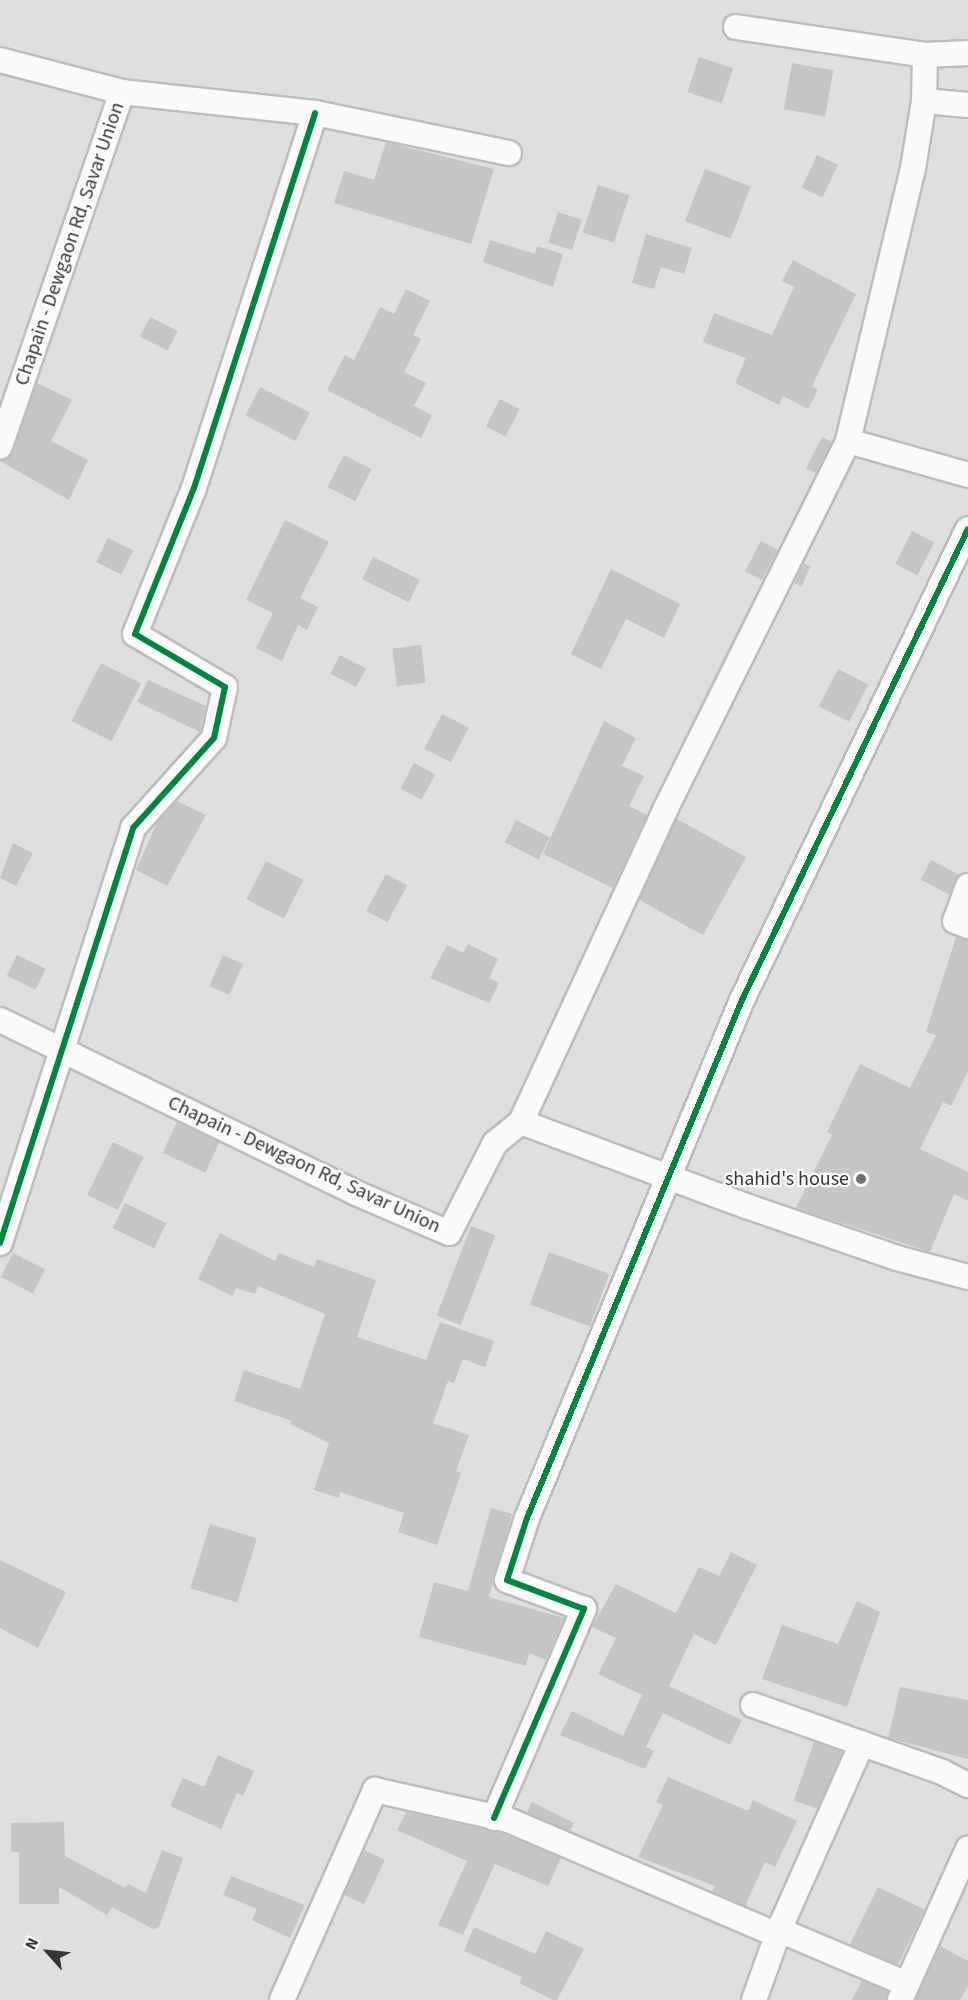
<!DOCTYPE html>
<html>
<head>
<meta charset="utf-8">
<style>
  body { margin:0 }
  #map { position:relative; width:968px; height:2000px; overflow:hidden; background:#dfdfe0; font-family:"Source Sans 3",sans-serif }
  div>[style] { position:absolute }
  .building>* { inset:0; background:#c5c5c6; transform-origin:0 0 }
  .roads { filter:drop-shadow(2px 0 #bdbdbd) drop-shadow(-2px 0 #bdbdbd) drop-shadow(0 2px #bdbdbd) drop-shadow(0 -2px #bdbdbd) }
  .street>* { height:24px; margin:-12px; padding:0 12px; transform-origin:12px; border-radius:12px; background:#fafafa }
  .cycleway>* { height:6px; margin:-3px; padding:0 3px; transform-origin:3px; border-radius:3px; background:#00873e }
  .dots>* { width:16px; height:16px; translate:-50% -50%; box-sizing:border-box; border:3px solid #fff; border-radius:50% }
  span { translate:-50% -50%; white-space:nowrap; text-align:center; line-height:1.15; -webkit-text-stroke:4.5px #fff; paint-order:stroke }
  .street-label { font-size:20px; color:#363637 }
  .poi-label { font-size:20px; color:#363637 }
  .right { translate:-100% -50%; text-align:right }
  .north { position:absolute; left:18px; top:1922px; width:60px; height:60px; -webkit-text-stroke:4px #fff; paint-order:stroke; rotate:297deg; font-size:16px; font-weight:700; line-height:24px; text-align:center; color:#363637 }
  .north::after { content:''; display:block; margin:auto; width:21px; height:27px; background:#363637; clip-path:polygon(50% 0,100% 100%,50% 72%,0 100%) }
</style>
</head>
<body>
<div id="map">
  <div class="building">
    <i style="left:699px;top:57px;width:36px;height:37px;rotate:18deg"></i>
    <i style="left:792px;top:63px;width:42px;height:47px;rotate:10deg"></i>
    <i style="clip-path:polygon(386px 142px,494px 169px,471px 244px,334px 203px,344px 171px,374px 180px)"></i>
    <i style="left:817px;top:155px;width:23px;height:36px;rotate:25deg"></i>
    <i style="left:705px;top:169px;width:49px;height:56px;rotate:21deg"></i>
    <i style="left:598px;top:185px;width:33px;height:50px;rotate:18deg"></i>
    <i style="left:558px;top:212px;width:25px;height:32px;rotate:18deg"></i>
    <i style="clip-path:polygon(646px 234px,692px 248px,684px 274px,661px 267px,654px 289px,632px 283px)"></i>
    <i style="clip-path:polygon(490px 240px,535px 254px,537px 246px,563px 254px,553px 287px,483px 262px)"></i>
    <i style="clip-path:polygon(793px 260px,856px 294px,812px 386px,818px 390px,808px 409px,783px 396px,779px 405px,735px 383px,746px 358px,703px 342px,714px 313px,772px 335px,794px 287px,782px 281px)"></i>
    <i style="clip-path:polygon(406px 289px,430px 301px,413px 335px,421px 339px,404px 372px,426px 383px,414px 406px,432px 415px,421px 438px,327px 390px,345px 355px,354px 360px,380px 307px,394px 314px)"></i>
    <i style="left:150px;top:317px;width:31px;height:22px;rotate:27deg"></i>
    <i style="clip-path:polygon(37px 383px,72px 400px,51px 441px,88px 460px,69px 500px,0 461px,13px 452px)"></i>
    <i style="left:260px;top:387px;width:56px;height:32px;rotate:27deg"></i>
    <i style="left:500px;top:399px;width:22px;height:31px;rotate:27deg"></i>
    <i style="left:822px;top:437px;width:11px;height:35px;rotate:27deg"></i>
    <i style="left:344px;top:455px;width:31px;height:36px;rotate:27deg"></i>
    <i style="clip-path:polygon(285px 520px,329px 542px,300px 598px,318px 607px,307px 630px,298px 625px,282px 661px,256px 648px,273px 613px,246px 600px)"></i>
    <i style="left:912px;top:531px;width:25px;height:37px;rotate:27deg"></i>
    <i style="left:108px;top:538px;width:28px;height:27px;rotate:26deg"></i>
    <i style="left:761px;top:541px;width:19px;height:34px;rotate:28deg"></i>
    <i style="left:373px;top:557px;width:52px;height:25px;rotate:26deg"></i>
    <i style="left:803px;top:563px;width:8px;height:22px;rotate:23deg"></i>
    <i style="clip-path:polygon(611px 569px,680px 604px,664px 638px,626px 619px,601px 669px,571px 654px)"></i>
    <i style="left:421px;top:645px;width:38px;height:29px;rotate:83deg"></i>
    <i style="left:340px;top:655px;width:29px;height:21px;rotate:27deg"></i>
    <i style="left:101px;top:663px;width:45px;height:65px;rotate:27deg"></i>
    <i style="left:838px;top:669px;width:34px;height:42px;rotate:27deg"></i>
    <i style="clip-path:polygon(148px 680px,206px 706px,200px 732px,137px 702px)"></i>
    <i style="left:442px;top:714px;width:30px;height:39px;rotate:27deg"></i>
    <i style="clip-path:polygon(604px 721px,636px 738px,622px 766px,644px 776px,629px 806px,647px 815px,613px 888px,543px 854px)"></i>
    <i style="left:414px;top:763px;width:24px;height:29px;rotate:28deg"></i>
    <i style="clip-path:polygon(177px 801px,206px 815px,167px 886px,136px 870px,157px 823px)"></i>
    <i style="left:677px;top:819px;width:79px;height:89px;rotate:29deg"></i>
    <i style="left:516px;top:820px;width:38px;height:25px;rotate:27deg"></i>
    <i style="clip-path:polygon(13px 843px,33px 853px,16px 886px,0 878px)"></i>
    <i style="left:931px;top:860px;width:32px;height:22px;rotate:28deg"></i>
    <i style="left:266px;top:861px;width:42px;height:43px;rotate:27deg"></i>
    <i style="left:386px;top:874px;width:24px;height:42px;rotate:28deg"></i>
    <i style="clip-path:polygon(956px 937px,968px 940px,968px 1071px,951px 1106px,943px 1102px,920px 1149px,968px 1172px,968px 1201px,954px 1194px,930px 1252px,796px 1208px,832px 1135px,827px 1132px,860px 1064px,910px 1088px,936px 1035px,926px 1032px)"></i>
    <i style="clip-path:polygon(468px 944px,498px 959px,489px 978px,499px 983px,489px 1003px,430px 978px,447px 945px,463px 953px)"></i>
    <i style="left:17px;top:955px;width:32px;height:23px;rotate:26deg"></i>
    <i style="left:223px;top:955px;width:22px;height:34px;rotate:24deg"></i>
    <i style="left:177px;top:1122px;width:47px;height:34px;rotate:25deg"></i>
    <i style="left:113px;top:1142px;width:34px;height:59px;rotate:26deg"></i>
    <i style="left:125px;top:1203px;width:46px;height:28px;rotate:26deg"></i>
    <i style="left:471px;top:1226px;width:26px;height:96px;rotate:21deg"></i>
    <i style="clip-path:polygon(220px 1233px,275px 1261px,279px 1253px,314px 1267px,317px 1259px,376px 1280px,357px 1337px,426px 1360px,440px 1322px,494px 1341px,485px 1367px,463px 1359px,454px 1383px,448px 1381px,433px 1423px,469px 1435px,456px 1471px,461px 1473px,437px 1545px,398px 1532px,404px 1513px,340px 1492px,339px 1498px,314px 1490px,329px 1443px,290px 1424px,292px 1421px,234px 1401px,244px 1370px,300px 1389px,325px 1314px,258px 1286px,255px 1294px,236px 1288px,232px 1296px,198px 1279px)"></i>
    <i style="left:549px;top:1252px;width:64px;height:56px;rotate:20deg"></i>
    <i style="left:13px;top:1253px;width:36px;height:27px;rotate:27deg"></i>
    <i style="clip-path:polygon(491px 1508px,512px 1514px,489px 1597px,564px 1618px,546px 1660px,529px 1653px,526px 1666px,419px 1637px,434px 1582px,468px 1591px)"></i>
    <i style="left:210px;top:1524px;width:49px;height:67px;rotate:17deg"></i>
    <i style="clip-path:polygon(731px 1552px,757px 1565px,716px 1645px,694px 1634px,669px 1686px,742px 1720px,730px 1745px,663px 1713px,646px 1747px,654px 1751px,645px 1769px,560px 1735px,572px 1711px,623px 1736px,642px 1695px,598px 1674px,616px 1638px,592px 1627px,616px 1584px,676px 1613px,699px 1567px,719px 1576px)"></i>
    <i style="clip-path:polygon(0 1560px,66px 1592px,38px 1648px,0 1628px)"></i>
    <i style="clip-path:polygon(857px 1601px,880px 1612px,847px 1707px,762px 1679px,782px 1625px,838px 1644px)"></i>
    <i style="clip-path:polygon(900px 1687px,968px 1700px,968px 1759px,888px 1738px)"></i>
    <i style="left:814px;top:1742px;width:31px;height:62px;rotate:19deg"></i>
    <i style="clip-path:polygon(218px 1755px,254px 1771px,243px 1796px,237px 1793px,221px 1829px,170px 1806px,183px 1778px,204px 1787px)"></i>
    <i style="clip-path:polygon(668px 1777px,748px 1811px,753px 1800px,797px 1821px,775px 1867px,765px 1862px,745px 1906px,712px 1892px,715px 1886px,638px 1857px,663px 1805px,656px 1802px)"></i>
    <i style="clip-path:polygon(532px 1802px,574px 1823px,570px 1831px,527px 1813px)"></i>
    <i style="clip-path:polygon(406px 1812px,504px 1834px,561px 1858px,548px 1886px,495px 1864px,463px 1935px,438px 1925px,467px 1861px,397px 1830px)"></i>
    <i style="clip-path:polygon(64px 1822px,65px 1856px,125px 1888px,128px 1884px,146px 1893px,162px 1850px,183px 1858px,159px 1927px,153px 1929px,112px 1907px,107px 1915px,59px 1887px,59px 1904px,19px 1904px,19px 1852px,11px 1852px,11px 1823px)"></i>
    <i style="left:364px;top:1850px;width:23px;height:49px;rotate:25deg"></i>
    <i style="clip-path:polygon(231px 1876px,305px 1905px,290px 1938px,252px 1920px,257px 1909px,223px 1895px)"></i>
    <i style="left:878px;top:1887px;width:52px;height:64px;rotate:26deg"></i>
    <i style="clip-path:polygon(474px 1927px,535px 1954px,546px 1931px,584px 1949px,557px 2000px,553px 2000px,519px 1983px,522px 1977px,464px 1951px)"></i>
    <i style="clip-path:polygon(940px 1946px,968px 1961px,968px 1986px,960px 2000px,916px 2000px)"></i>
    <i style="clip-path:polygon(862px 1980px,888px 1992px,886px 2000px,852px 2000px)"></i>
  </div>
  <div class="roads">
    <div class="street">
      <i style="left:736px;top:27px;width:191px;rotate:8.4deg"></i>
      <i style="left:925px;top:55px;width:46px;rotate:91.2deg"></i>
      <i style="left:924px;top:101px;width:44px;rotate:5.2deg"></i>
      <i style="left:925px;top:55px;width:43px;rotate:-2.7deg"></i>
      <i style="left:0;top:60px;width:126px;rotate:14.7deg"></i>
      <i style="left:122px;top:92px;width:375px;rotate:109deg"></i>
      <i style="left:122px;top:92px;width:194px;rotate:6.2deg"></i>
      <i style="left:315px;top:113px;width:198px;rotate:11.7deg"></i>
      <i style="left:924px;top:101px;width:68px;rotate:99.3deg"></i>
      <i style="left:913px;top:168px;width:281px;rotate:103.4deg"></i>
      <i style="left:848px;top:441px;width:125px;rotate:15.8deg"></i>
      <i style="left:968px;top:886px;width:37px;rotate:110deg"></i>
      <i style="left:955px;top:921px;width:14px;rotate:21deg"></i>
      <i style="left:0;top:1020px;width:396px;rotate:25.9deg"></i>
      <i style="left:356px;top:1193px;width:101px;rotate:23.3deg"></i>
      <i style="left:449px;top:1233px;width:101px;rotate:-62.9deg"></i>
      <i style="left:495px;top:1143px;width:33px;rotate:-39deg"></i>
      <i style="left:521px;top:1122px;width:240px;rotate:20.5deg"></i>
      <i style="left:746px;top:1206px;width:160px;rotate:19deg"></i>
      <i style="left:897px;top:1258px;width:73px;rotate:15deg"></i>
      <i style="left:521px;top:1122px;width:346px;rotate:-65.2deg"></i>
      <i style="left:666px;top:808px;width:410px;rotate:-63.6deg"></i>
      <i style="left:0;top:1243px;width:436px;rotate:-72.2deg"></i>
      <i style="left:133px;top:828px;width:121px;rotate:-48deg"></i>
      <i style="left:214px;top:738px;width:52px;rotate:-77.8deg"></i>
      <i style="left:225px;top:687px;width:104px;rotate:-149.5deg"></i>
      <i style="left:135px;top:634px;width:157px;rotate:-68deg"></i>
      <i style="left:194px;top:488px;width:394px;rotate:-72.1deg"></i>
      <i style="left:753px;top:1705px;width:201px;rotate:19.5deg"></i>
      <i style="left:942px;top:1772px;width:29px;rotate:27deg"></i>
      <i style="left:494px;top:1818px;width:228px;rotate:-66.7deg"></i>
      <i style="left:584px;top:1609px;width:82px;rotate:-159.4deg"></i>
      <i style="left:507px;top:1580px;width:65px;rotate:-72.1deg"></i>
      <i style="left:527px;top:1518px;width:561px;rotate:-67.46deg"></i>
      <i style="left:742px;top:1000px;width:522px;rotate:-64.37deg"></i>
      <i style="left:779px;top:1930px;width:204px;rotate:-66deg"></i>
      <i style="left:282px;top:2000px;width:230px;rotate:-66.1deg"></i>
      <i style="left:375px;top:1790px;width:136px;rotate:12.7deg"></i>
      <i style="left:508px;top:1820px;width:293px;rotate:23.1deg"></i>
      <i style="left:754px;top:2000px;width:74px;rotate:-70.3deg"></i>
      <i style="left:779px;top:1930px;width:139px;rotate:22.9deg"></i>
      <i style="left:900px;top:2000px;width:166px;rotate:-65.8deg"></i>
    </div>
  </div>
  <div class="cycleway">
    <i style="left:0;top:1243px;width:436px;rotate:-72.2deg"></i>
    <i style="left:133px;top:828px;width:121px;rotate:-48deg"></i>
    <i style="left:214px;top:738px;width:52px;rotate:-77.8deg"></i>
    <i style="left:225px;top:687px;width:104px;rotate:-149.5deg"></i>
    <i style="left:135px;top:634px;width:157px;rotate:-68deg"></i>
    <i style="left:194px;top:488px;width:394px;rotate:-72.1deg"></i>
    <i style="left:494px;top:1818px;width:228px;rotate:-66.7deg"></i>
    <i style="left:584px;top:1609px;width:82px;rotate:-159.4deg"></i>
    <i style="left:507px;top:1580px;width:65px;rotate:-72.1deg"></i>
    <i style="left:527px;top:1518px;width:561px;rotate:-67.46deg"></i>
    <i style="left:742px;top:1000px;width:522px;rotate:-64.37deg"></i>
  </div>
  <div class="dots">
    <i style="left:861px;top:1179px;background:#717172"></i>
  </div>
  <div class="street-label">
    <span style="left:70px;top:244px;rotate:-71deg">Chapain - Dewgaon Rd, Savar Union</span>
    <span style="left:304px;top:1165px;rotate:25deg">Chapain - Dewgaon Rd, Savar Union</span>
  </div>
  <div class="poi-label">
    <span class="right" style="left:849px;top:1179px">shahid's house</span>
  </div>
  <div class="north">N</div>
</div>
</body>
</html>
